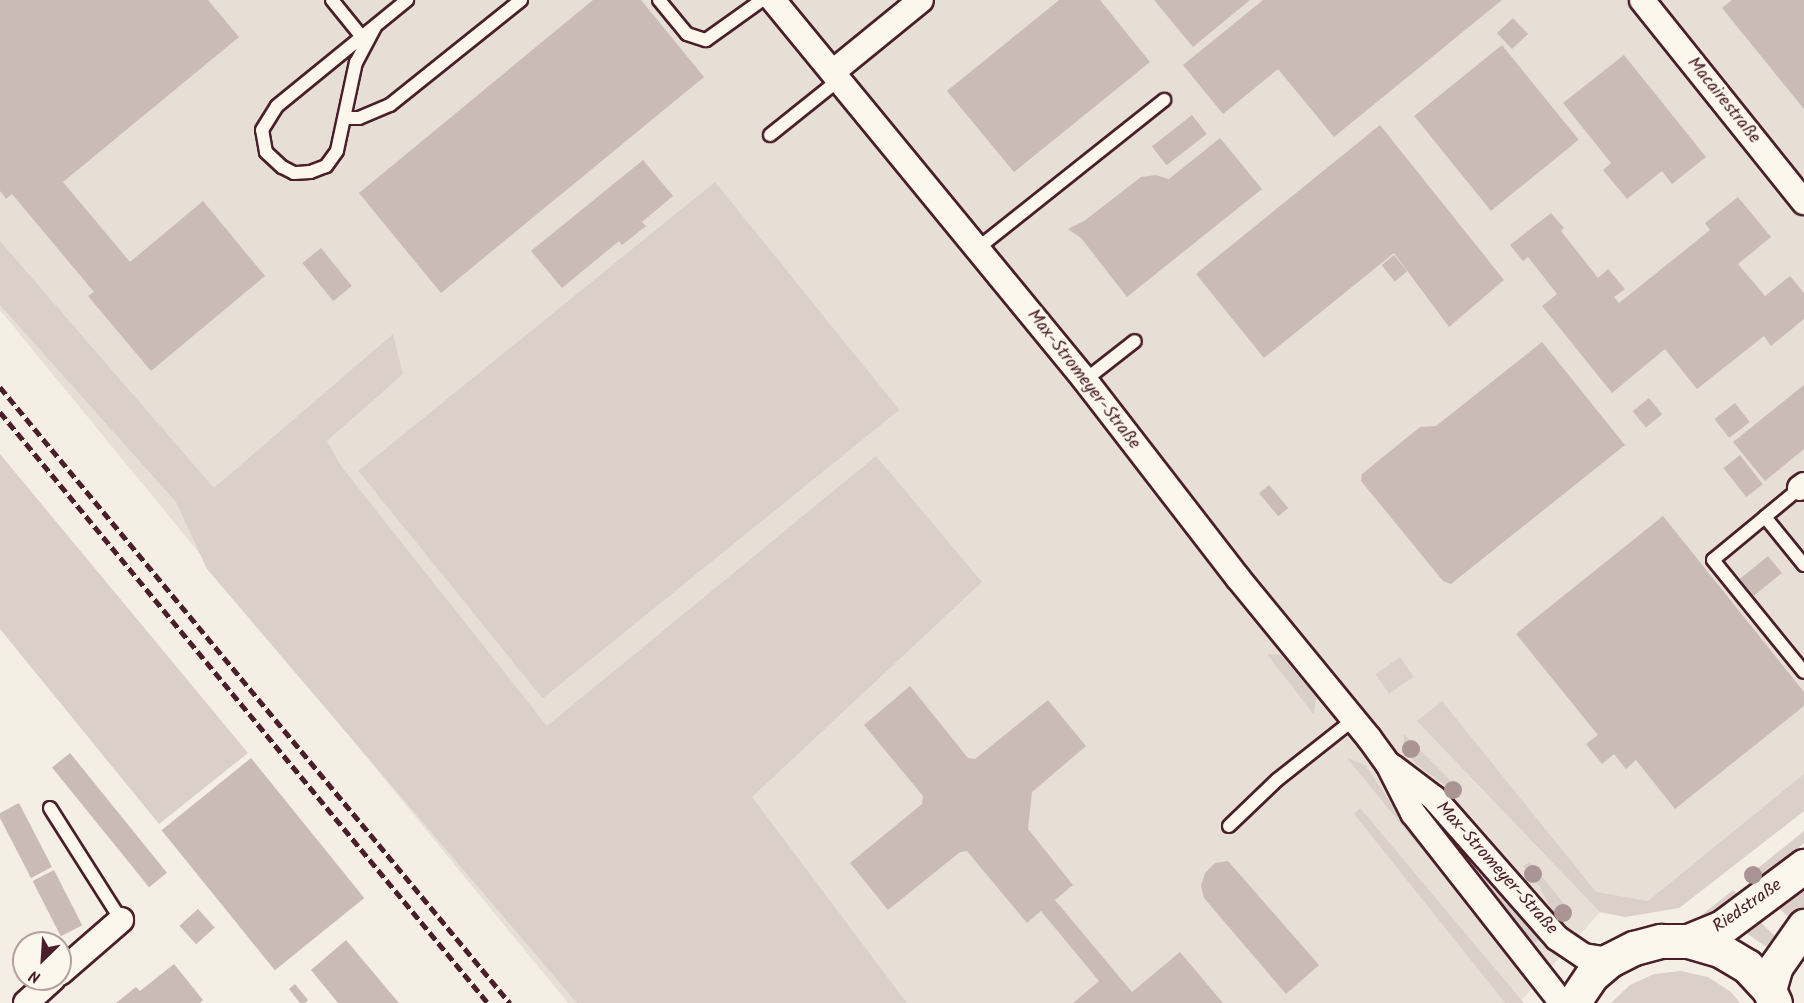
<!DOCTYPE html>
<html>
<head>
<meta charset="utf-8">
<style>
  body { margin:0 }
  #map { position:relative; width:1804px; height:1003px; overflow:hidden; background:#f4eee4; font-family:Kalam,sans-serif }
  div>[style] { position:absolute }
  .built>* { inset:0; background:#e7dfd6 }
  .green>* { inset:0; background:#dbd0c9; transform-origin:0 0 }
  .building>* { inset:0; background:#cabbb6; transform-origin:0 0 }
  .roads { filter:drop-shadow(2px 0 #4a1f2b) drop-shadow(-2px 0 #4a1f2b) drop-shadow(0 2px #4a1f2b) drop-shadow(0 -2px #4a1f2b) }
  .lane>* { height:12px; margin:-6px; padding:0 6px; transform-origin:6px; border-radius:6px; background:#fbf7ec }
  .street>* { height:24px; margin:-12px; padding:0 12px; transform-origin:12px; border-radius:12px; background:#fbf7ec }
  .secondary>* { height:33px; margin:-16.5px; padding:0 16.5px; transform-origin:16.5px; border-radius:16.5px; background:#fbf7ec }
  .rail>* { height:4.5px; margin-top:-2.25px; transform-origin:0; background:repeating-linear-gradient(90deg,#4a1f2b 0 9px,transparent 0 13.5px) }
  .trees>* { width:18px; height:18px; margin:-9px; border-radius:50%; background:#aa9494 }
  span { translate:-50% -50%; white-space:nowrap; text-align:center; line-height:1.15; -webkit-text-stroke:5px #fbf7ec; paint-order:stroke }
  .street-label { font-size:18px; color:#4a1f2b }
  .north { position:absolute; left:12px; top:931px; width:60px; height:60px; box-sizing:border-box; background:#fbf7ec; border:2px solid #b4a19f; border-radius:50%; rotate:205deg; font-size:16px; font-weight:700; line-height:24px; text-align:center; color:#4a1f2b }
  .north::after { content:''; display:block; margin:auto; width:21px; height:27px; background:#4a1f2b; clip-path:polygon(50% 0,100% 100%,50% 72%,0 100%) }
</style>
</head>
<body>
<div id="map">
  <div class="built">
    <i style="clip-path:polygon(0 0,1804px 0,1804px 811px,1682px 906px,1632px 915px,1600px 912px,1519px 1003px,568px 1003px,0 310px)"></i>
  </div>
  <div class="green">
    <i style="left:715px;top:182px;width:293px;height:459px;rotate:51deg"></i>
    <i style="clip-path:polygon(0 241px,214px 488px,393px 334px,403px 374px,327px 441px,341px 466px,547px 726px,876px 456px,982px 582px,752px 797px,907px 1003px,577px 1003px,207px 569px,176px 502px,0 305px)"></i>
    <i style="clip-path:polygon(0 454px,248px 753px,159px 824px,0 629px)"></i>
    <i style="clip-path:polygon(1267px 654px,1281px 655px,1316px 697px,1314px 715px)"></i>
    <i style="left:1400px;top:657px;width:24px;height:30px;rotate:55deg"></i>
    <i style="clip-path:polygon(1442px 701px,1596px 892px,1648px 901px,1804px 774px,1804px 811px,1679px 908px,1625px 917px,1600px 912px,1417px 721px)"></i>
    <i style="clip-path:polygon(1404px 734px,1441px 771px,1460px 791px,1456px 793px,1416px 764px,1403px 748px)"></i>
    <i style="clip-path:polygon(1347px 758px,1365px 765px,1391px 803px,1520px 959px,1515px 964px)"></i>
    <i style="clip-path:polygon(1426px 805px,1542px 937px,1533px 944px,1423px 811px)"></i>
    <i style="clip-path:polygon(1360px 808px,1524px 1003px,1505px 1003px,1354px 814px)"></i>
    <i style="clip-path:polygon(1804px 831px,1804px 843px,1769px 878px,1758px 887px,1747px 877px)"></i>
    <i style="clip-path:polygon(1530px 862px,1571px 912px,1558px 924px,1540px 887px,1523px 866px)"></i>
    <i style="clip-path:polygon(1804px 878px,1804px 907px,1792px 920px,1772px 902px)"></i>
    <i style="clip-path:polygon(1733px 890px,1742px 898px,1713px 920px,1698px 918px)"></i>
    <i style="clip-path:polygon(1753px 915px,1777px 938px,1768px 948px,1740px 929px)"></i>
    <i style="clip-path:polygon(1681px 971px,1708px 977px,1731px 992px,1740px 1003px,1611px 1003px,1630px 985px,1654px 974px)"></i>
  </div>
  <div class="building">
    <i style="clip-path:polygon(0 0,208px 0,239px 37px,63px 182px,130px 262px,203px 201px,265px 276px,151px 371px,88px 296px,94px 292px,12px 194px,6px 199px,0 191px)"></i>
    <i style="clip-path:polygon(593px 0,641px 0,704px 77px,441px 293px,359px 193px)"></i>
    <i style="clip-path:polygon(1059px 0,1100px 0,1150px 62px,1014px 172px,947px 91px)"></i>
    <i style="clip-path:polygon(1154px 0,1250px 0,1193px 47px)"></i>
    <i style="clip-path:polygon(1263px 0,1502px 0,1334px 137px,1278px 69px,1223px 114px,1183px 65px)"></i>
    <i style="clip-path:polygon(1732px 0,1804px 0,1804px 109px,1722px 8px)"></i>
    <i style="left:1513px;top:18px;width:22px;height:22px;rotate:47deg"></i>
    <i style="left:1502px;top:45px;width:122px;height:113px;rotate:51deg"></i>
    <i style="clip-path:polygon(1624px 55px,1706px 157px,1672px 184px,1662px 171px,1627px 199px,1603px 170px,1611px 163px,1563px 103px)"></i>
    <i style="left:1192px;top:115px;width:24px;height:51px;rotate:52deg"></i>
    <i style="clip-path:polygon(1380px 125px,1504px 280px,1449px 327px,1394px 253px,1264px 358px,1196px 274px)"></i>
    <i style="clip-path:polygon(1220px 138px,1262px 189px,1127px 297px,1081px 238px,1068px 229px,1084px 221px,1141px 177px,1156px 175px,1169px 179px)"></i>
    <i style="clip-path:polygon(643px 160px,673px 196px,642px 222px,646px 226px,622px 245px,619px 241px,562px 288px,531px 251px)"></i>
    <i style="clip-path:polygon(1738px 197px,1771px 237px,1738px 264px,1765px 296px,1790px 276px,1804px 293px,1804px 319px,1771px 346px,1764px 336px,1697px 389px,1665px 349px,1612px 393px,1542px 306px,1557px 294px,1528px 257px,1523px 261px,1510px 245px,1551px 213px,1564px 228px,1561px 231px,1598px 278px,1608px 269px,1625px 289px,1614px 297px,1619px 303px,1710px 230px,1705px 223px)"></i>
    <i style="left:321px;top:248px;width:49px;height:24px;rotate:51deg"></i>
    <i style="left:1394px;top:255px;width:21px;height:16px;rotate:51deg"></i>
    <i style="clip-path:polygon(1542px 342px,1625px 445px,1451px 584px,1443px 581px,1361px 481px,1362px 474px,1420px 427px,1436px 426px)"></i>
    <i style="clip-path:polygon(1804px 385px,1804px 449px,1765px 481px,1733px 442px)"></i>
    <i style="left:1649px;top:398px;width:21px;height:21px;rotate:51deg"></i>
    <i style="left:1735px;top:403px;width:24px;height:26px;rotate:52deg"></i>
    <i style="left:1740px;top:455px;width:37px;height:21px;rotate:52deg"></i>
    <i style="left:1269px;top:485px;width:30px;height:13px;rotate:50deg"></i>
    <i style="clip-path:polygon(1663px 516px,1804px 692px,1804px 706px,1675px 809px,1636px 760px,1626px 769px,1614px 754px,1602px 764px,1586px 744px,1598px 735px,1516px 634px)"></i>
    <i style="left:1768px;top:556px;width:22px;height:36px;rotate:51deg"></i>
    <i style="clip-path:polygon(910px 686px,968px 758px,975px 759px,1048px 700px,1086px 746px,1032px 792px,1028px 829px,1073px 885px,1055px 900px,1132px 992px,1180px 952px,1223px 1003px,1073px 1003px,1099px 981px,1041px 911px,1027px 923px,967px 851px,960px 852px,888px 910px,850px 863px,922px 804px,923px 796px,864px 725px)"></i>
    <i style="left:70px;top:753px;width:154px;height:23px;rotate:51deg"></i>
    <i style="left:251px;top:758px;width:180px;height:115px;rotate:51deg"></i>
    <i style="clip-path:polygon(19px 803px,52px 867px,31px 878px,0 818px,0 813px)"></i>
    <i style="clip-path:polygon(1228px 861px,1319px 965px,1286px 994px,1204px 898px,1201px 886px,1205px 873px,1215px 863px)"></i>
    <i style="left:54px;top:870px;width:62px;height:24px;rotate:63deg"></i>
    <i style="left:198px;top:909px;width:25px;height:25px;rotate:48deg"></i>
    <i style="clip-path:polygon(346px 940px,399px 1003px,338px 1003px,311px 970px)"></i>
    <i style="clip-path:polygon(174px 964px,203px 1000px,200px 1003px,116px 1003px,136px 987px,140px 991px)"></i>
    <i style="clip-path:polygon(295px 984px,308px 1000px,305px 1003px,300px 1003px,289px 989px)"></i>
  </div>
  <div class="roads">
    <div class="lane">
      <i style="left:332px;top:0;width:48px;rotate:51deg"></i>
      <i style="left:659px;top:0;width:44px;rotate:50.5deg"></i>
      <i style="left:687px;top:34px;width:20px;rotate:18deg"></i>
      <i style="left:706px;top:40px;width:69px;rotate:-35.5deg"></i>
      <i style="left:375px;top:27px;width:40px;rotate:118deg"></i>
      <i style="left:356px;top:62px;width:91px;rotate:102.1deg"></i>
      <i style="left:337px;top:151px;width:19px;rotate:126deg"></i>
      <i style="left:326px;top:166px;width:17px;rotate:159deg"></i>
      <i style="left:310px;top:172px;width:16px;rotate:176deg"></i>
      <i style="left:294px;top:173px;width:13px;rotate:-153deg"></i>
      <i style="left:282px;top:167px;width:22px;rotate:-137deg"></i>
      <i style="left:266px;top:152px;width:22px;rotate:-100deg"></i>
      <i style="left:262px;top:130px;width:28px;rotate:-58deg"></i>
      <i style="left:277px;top:106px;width:168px;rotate:-39.2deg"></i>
      <i style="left:345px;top:118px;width:14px"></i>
      <i style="left:359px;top:118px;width:34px;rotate:-23deg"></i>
      <i style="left:390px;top:105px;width:168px;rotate:-38.7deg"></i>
      <i style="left:770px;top:135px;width:90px;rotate:-38.7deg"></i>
      <i style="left:978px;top:248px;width:238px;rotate:-38.5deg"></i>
      <i style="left:1085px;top:380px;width:63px;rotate:-38deg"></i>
      <i style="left:1800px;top:488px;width:45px;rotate:140.4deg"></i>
      <i style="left:1765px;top:517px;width:62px;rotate:50.9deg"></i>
      <i style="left:1765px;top:517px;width:67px;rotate:140.4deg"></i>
      <i style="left:1713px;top:560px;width:144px;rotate:50.9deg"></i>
      <i style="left:50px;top:808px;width:133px;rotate:57.6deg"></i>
      <i style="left:1229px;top:826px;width:66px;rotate:-43.8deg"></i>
      <i style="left:1277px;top:780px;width:97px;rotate:-38.3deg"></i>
    </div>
    <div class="street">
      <i style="left:773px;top:0;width:492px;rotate:50.6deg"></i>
      <i style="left:1085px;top:380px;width:250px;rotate:52.3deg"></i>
      <i style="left:1238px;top:578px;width:207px;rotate:50.7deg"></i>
      <i style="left:1369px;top:738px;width:32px;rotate:54deg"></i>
      <i style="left:1388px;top:764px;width:55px;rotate:63deg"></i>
      <i style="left:1413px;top:813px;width:241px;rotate:51.9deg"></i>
      <i style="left:1642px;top:0;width:259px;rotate:51.3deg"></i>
      <i style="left:834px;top:71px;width:112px;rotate:-39.2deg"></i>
      <i style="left:1800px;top:488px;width:5px;rotate:-37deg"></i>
      <i style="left:1393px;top:767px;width:51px;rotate:37.1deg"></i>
      <i style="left:1434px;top:798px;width:186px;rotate:48.7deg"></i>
      <i style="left:1557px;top:938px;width:32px;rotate:34deg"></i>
      <i style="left:1584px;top:956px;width:26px;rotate:9deg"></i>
      <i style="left:60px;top:973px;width:81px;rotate:-41deg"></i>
      <i style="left:26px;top:1003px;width:36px;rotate:-42deg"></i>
    </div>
    <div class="secondary">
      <i style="left:1688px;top:941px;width:35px;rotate:-22deg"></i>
      <i style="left:1721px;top:928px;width:104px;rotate:-36.8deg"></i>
      <i style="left:1769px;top:990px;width:25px;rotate:-74deg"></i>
      <i style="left:1776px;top:966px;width:49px;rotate:-55deg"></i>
      <i style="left:1573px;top:1003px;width:34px;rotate:-56deg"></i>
      <i style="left:1592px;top:975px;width:23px;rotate:-40deg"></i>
      <i style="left:1610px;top:960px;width:27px;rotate:-27deg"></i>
      <i style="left:1634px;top:948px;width:28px;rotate:-15deg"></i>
      <i style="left:1661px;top:941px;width:27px"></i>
      <i style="left:1688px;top:941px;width:33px;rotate:16deg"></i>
      <i style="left:1720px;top:950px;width:31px;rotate:31deg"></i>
      <i style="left:1747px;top:966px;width:33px;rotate:47deg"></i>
      <i style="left:1769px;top:990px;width:14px;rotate:65deg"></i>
    </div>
  </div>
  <div class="rail">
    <i style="left:0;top:387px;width:800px;rotate:50.38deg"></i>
    <i style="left:0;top:412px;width:766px;rotate:50.45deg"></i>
  </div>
  <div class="trees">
    <i style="left:1411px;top:749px"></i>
    <i style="left:1453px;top:790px"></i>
    <i style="left:1533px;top:874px"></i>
    <i style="left:1753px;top:875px"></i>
    <i style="left:1563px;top:913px"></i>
  </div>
  <div class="street-label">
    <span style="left:1723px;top:101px;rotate:51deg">Macairestraße</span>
    <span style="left:1083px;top:380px;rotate:52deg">Max-Stromeyer-Straße</span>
    <span style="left:1496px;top:869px;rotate:48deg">Max-Stromeyer-Straße</span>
    <span style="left:1748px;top:907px;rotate:-35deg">Riedstraße</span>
  </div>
  <div class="north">N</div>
</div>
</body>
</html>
